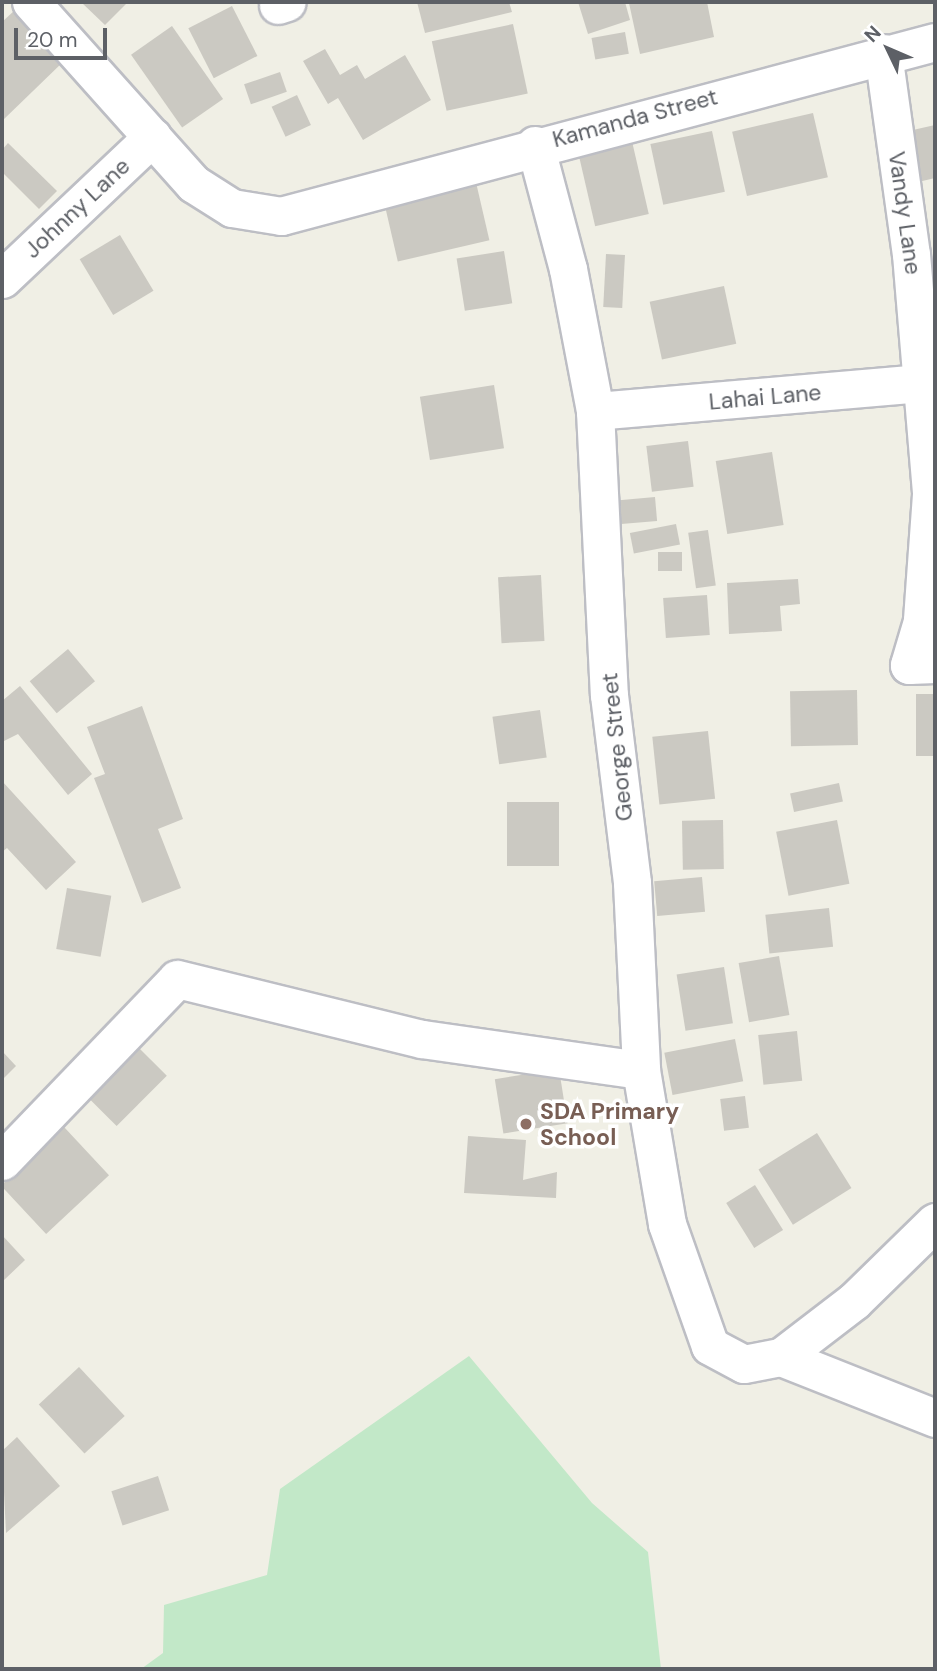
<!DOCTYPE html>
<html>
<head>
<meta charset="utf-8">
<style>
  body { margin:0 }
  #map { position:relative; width:937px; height:1671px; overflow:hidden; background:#f0efe5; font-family:"DM Sans",sans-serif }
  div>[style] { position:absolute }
  .green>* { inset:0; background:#c2e8c8 }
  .building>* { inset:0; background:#cbc9c2; transform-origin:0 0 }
  .roads { filter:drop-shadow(2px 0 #bdbec4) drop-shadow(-2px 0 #bdbec4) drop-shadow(0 2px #bdbec4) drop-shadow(0 -2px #bdbec4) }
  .street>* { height:37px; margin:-18.5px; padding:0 18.5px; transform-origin:18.5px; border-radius:18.5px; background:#fff }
  .dots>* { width:19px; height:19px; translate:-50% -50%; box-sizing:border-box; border:4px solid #fff; border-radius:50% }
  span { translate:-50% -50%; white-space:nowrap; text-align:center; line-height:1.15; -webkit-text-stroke:7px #fff; paint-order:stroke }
  .street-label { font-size:23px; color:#5d6066 }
  .education-label { font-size:23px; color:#785e54; font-weight:700 }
  .left { translate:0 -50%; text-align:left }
  .frame { position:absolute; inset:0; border:4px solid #5d6066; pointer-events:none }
  .north { position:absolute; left:853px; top:14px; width:70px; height:70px; -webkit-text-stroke:5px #fff; paint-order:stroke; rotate:314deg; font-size:19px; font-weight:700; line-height:28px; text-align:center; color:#5d6066 }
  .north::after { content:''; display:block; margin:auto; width:24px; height:32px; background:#5d6066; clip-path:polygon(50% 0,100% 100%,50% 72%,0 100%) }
  .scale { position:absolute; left:14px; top:28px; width:93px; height:32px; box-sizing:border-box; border:4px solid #5d6066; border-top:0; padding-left:9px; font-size:21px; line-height:24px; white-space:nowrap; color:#5d6066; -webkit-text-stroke:5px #fff; paint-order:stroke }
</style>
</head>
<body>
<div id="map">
  <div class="green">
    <i style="clip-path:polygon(469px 1356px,592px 1503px,648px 1552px,661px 1669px,141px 1669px,163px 1653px,164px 1605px,267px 1575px,280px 1489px)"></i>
  </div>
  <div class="building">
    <i style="clip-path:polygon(81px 2px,128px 2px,105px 25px)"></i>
    <i style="clip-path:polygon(417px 2px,509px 2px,512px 12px,425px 33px)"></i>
    <i style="clip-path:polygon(578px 2px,625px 2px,630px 20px,588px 34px)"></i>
    <i style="clip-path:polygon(707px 2px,714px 37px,640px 54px,629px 3px)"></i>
    <i style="left:232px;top:6px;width:56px;height:49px;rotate:63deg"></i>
    <i style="clip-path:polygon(15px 10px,64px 61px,2px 121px,2px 22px)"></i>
    <i style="left:513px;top:24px;width:71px;height:83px;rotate:78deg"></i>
    <i style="left:172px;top:26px;width:89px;height:50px;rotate:55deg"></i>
    <i style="left:625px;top:32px;width:22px;height:34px;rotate:80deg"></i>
    <i style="clip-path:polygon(325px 49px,340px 75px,357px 65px,365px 79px,405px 55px,431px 100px,363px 140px,338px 98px,328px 104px,303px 61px)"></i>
    <i style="left:280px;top:72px;width:21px;height:38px;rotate:71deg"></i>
    <i style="left:297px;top:95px;width:33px;height:28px;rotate:65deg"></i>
    <i style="left:813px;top:113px;width:66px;height:83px;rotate:77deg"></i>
    <i style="clip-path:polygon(935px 125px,935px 178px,914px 183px,904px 132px)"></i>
    <i style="left:712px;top:131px;width:62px;height:63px;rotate:78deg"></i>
    <i style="left:631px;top:137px;width:79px;height:55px;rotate:77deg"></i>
    <i style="clip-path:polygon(8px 143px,57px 191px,39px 209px,2px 172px,2px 150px)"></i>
    <i style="left:475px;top:178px;width:64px;height:94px;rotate:77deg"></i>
    <i style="left:120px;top:235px;width:65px;height:47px;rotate:59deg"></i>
    <i style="left:504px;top:251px;width:53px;height:48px;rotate:81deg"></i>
    <i style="left:606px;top:254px;width:19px;height:53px;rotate:3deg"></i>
    <i style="left:724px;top:286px;width:59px;height:76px;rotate:78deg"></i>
    <i style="left:494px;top:385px;width:64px;height:75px;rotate:81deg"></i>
    <i style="left:688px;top:441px;width:46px;height:42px;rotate:83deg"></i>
    <i style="left:772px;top:452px;width:74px;height:57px;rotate:81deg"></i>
    <i style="left:655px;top:497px;width:24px;height:36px;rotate:85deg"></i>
    <i style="left:676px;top:524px;width:21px;height:47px;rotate:79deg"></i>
    <i style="left:708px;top:530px;width:56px;height:20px;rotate:82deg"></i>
    <i style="left:682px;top:552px;width:19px;height:24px;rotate:90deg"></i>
    <i style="left:541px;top:575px;width:66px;height:43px;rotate:87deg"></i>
    <i style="clip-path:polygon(798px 579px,800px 604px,780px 606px,782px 631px,729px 634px,727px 583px)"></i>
    <i style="left:707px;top:595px;width:40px;height:44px;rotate:86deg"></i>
    <i style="left:68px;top:649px;width:42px;height:50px;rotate:50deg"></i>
    <i style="clip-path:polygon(20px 686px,92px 774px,68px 795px,18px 734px,2px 742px,2px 701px)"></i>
    <i style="left:857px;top:690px;width:55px;height:67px;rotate:89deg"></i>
    <i style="left:935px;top:694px;width:62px;height:19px;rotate:90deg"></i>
    <i style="clip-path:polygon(142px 706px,183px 819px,158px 829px,181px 888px,142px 903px,94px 778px,105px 774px,87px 727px)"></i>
    <i style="left:540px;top:710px;width:48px;height:48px;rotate:82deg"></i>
    <i style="left:708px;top:731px;width:68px;height:56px;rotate:84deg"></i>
    <i style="clip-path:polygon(2px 781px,76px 862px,46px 890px,7px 848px,2px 852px)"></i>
    <i style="left:839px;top:783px;width:19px;height:50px;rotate:78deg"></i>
    <i style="left:507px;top:802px;width:52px;height:64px"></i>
    <i style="left:723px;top:820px;width:49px;height:41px;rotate:89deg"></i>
    <i style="left:837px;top:820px;width:65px;height:62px;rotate:79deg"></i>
    <i style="left:702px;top:877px;width:35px;height:48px;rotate:85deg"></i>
    <i style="left:67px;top:888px;width:45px;height:62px;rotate:10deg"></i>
    <i style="left:829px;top:908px;width:39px;height:64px;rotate:84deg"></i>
    <i style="left:779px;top:956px;width:60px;height:41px;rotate:80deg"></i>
    <i style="left:724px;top:967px;width:57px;height:48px;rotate:81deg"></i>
    <i style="left:797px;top:1031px;width:50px;height:39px;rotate:84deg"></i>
    <i style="left:735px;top:1039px;width:43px;height:72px;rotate:79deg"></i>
    <i style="left:135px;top:1044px;width:45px;height:71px;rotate:45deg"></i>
    <i style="clip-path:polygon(2px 1051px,16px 1066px,2px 1080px)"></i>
    <i style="left:559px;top:1069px;width:55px;height:65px;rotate:81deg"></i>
    <i style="left:745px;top:1096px;width:32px;height:25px;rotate:83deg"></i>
    <i style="left:64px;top:1127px;width:66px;height:86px;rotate:47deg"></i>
    <i style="left:817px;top:1133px;width:65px;height:69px;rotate:58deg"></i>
    <i style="clip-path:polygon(468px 1136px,526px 1140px,523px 1180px,557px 1172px,556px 1198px,464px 1193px)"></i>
    <i style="left:755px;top:1185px;width:53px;height:34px;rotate:58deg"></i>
    <i style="clip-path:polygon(2px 1235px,25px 1260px,2px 1282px)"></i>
    <i style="left:79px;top:1367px;width:67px;height:55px;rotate:47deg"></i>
    <i style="clip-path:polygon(17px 1437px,60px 1486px,6px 1533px,2px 1451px)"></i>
    <i style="left:158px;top:1476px;width:36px;height:49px;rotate:72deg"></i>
  </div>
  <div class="roads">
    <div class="street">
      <i style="left:31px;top:2px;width:244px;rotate:48.2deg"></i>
      <i style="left:194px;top:184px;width:45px;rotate:32.3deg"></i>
      <i style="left:232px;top:208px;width:50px;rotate:9.3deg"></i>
      <i style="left:281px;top:216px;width:677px;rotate:-14.9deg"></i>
      <i style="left:278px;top:5px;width:9px;rotate:-18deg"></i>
      <i style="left:883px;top:53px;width:203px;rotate:82.1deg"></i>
      <i style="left:911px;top:254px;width:241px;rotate:85.2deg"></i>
      <i style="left:931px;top:494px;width:127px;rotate:94.1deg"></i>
      <i style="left:922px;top:621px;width:46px;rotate:106.5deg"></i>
      <i style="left:909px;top:665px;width:26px;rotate:-2deg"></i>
      <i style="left:535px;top:145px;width:128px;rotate:75.1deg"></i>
      <i style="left:568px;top:269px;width:145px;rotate:79.2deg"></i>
      <i style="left:595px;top:411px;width:284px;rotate:87.2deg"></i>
      <i style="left:609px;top:695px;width:189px;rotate:83deg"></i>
      <i style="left:632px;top:883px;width:187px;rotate:87.2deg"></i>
      <i style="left:641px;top:1070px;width:156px;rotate:80.4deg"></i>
      <i style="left:667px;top:1224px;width:129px;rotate:70.6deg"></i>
      <i style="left:710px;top:1346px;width:38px;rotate:28deg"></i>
      <i style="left:744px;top:1364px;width:38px;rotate:-11deg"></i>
      <i style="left:781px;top:1357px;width:166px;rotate:21.6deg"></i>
      <i style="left:2px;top:279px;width:207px;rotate:-43.4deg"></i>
      <i style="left:595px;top:411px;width:341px;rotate:-4.9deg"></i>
      <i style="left:2px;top:1161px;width:252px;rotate:-46.1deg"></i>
      <i style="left:177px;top:979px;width:252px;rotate:13.8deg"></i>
      <i style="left:422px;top:1039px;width:221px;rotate:8.1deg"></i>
      <i style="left:781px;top:1357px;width:92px;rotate:-37.5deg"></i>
      <i style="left:854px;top:1301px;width:113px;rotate:-44.3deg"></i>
    </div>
  </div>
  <div class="dots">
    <i style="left:526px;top:1124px;background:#8d6e63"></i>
  </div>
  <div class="street-label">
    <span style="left:635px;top:118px;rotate:-15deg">Kamanda Street</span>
    <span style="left:77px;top:208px;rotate:-43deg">Johnny Lane</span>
    <span style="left:905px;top:213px;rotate:82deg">Vandy Lane</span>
    <span style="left:765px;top:397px;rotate:-5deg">Lahai Lane</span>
    <span style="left:617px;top:747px;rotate:-96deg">George Street</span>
  </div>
  <div class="education-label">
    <span class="left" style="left:540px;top:1124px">SDA Primary<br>School</span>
  </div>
  <div class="frame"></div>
  <div class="north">N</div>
  <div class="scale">20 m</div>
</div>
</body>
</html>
